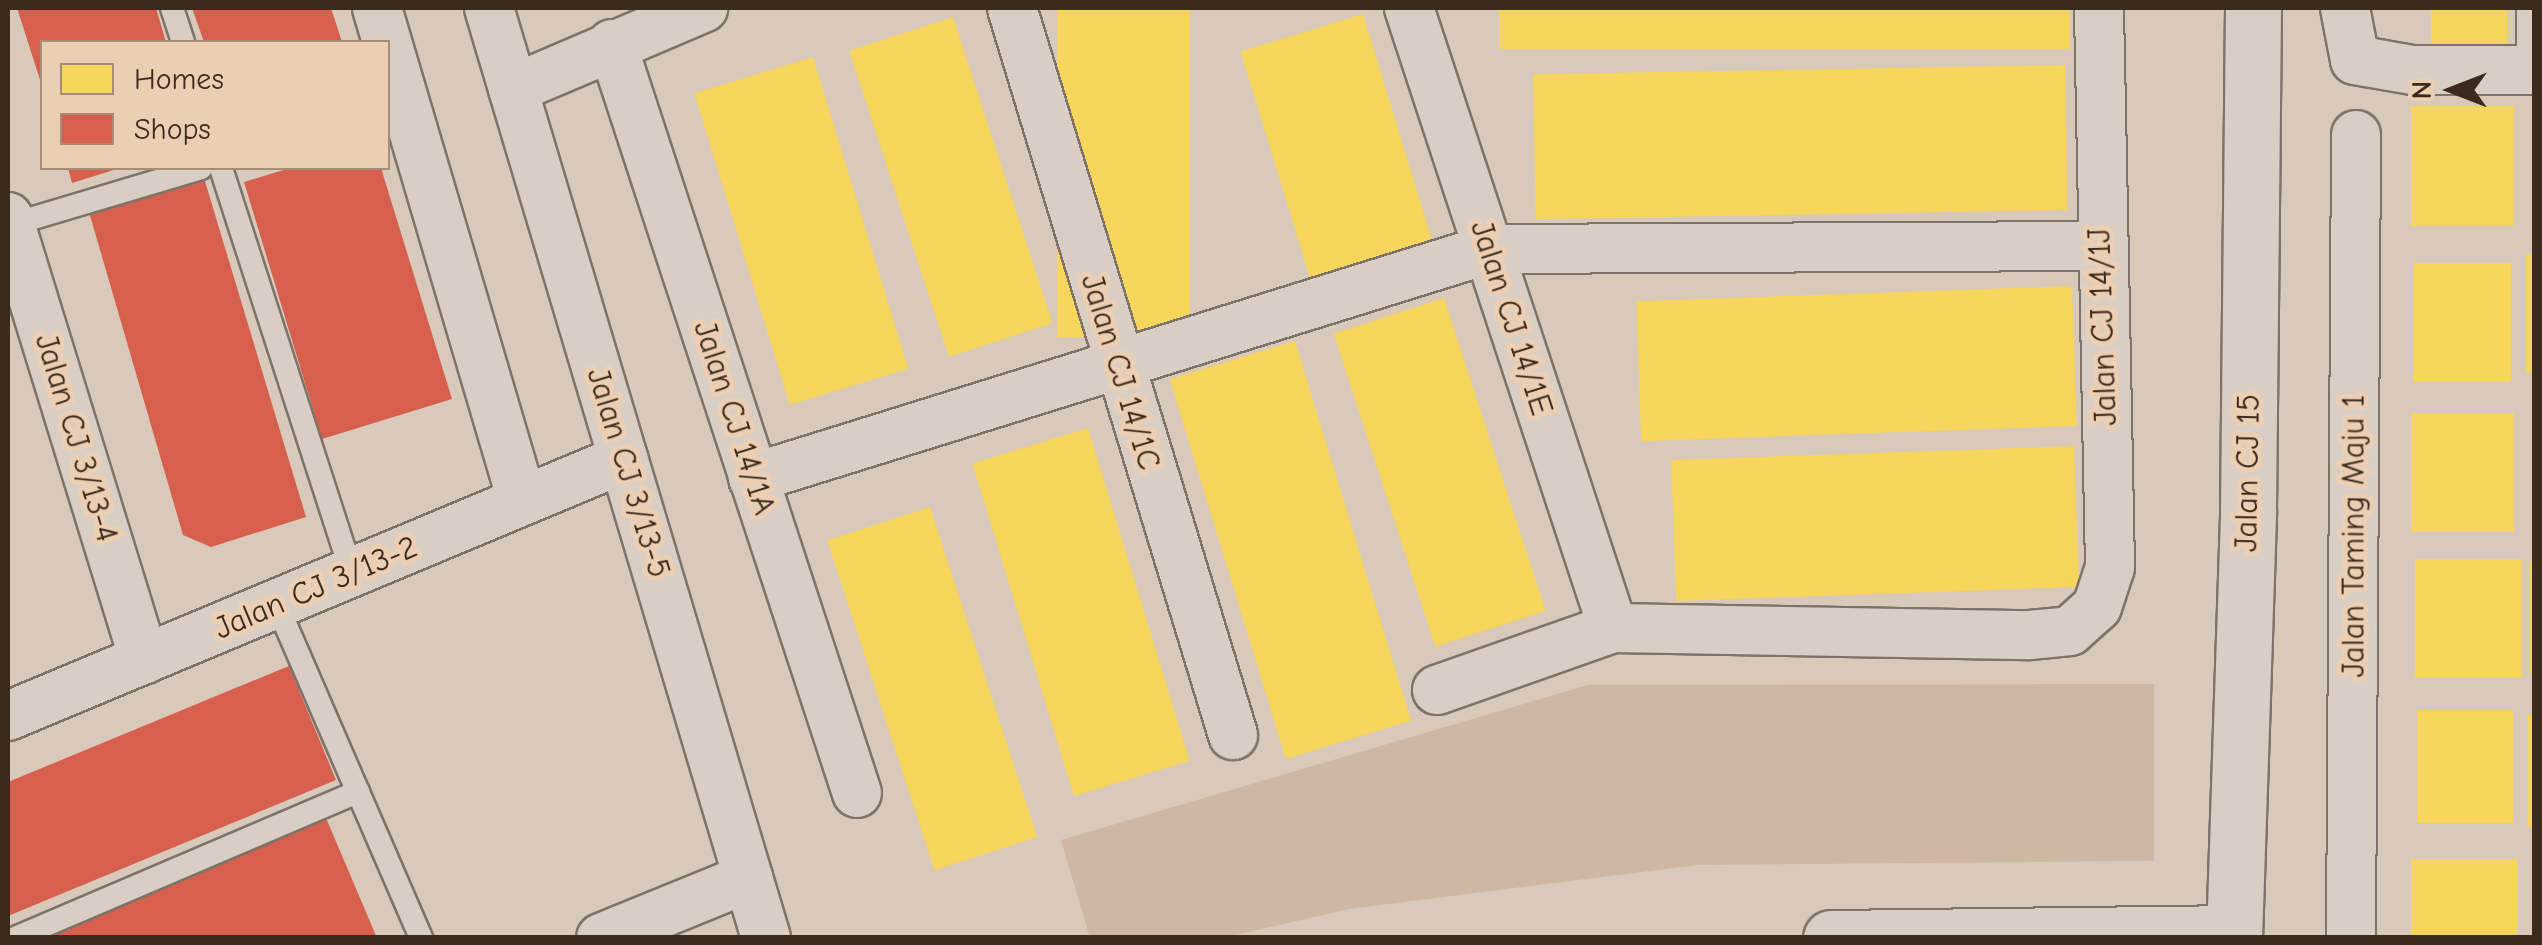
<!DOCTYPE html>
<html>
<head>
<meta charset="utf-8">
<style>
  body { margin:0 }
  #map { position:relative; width:2542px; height:945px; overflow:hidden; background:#d8c9ba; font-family:"Comic Neue",sans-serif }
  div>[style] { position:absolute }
  .green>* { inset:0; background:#ceb8a5 }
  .homes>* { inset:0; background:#f6d55c; transform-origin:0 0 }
  .shops>* { inset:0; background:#d6604d }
  .roads { filter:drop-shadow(2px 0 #7d7369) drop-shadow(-2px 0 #7d7369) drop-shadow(0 2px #7d7369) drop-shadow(0 -2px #7d7369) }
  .service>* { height:22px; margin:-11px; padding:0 11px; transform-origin:11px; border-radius:11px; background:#d9cec4 }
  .minor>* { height:48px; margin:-24px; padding:0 24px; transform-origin:24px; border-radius:24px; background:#d9cec4 }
  .tertiary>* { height:55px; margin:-27.5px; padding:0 27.5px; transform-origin:27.5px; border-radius:27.5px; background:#d9cec4 }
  span { translate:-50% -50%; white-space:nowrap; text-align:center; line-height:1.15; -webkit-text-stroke:10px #eccfb3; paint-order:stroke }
  .street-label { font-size:32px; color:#3b2a1e }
  .frame { position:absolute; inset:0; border:10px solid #3b2a1e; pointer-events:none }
  .legend { position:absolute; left:40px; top:40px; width:350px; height:130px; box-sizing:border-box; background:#eccfb3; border:2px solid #a58d77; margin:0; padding:12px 18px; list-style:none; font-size:30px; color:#3b2a1e }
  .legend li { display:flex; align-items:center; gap:20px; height:50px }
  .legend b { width:50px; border:2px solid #a58d77 }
  .north { position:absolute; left:2402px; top:40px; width:100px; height:100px; -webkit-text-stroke:8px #eccfb3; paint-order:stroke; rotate:270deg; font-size:28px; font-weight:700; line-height:40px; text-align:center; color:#3b2a1e }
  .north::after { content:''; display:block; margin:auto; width:35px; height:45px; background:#3b2a1e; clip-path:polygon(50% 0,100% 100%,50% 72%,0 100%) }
</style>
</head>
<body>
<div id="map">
  <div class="green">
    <i style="clip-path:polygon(2154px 684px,2154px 861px,1697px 865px,1349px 909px,1226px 937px,1090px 938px,1061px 840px,1588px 685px)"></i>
  </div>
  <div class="homes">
    <i style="left:1057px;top:8px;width:133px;height:329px"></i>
    <i style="left:1499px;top:8px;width:571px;height:41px"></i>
    <i style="left:2431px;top:8px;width:76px;height:40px"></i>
    <i style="left:1363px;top:14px;width:237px;height:128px;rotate:73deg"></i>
    <i style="left:953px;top:17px;width:322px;height:109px;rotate:72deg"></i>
    <i style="left:813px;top:57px;width:326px;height:124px;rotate:73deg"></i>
    <i style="left:2065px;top:65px;width:145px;height:532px;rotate:89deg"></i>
    <i style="left:2411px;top:106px;width:103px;height:120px"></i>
    <i style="left:2526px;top:254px;width:8px;height:119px"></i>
    <i style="left:2413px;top:263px;width:98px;height:119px"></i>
    <i style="left:2072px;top:286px;width:140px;height:436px;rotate:88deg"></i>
    <i style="left:1444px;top:298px;width:329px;height:116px;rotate:72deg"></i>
    <i style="left:1295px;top:341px;width:397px;height:131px;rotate:73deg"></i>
    <i style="left:2411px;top:413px;width:103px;height:119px"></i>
    <i style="left:1088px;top:428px;width:348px;height:121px;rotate:73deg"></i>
    <i style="left:2074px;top:446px;width:141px;height:403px;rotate:88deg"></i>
    <i style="left:930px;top:507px;width:347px;height:108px;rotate:72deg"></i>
    <i style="left:2415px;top:559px;width:107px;height:118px"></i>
    <i style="left:2530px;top:562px;width:4px;height:112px"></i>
    <i style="left:2417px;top:710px;width:96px;height:113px"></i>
    <i style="left:2528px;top:714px;width:6px;height:113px"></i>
    <i style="left:2411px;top:859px;width:106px;height:79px"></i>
  </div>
  <div class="shops">
    <i style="clip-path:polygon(17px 8px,156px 8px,166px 42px,42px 42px,42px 86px)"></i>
    <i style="clip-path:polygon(192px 8px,331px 8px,342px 42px,204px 42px)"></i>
    <i style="clip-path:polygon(68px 168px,120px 168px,72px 183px)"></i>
    <i style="clip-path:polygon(290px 168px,381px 168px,452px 399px,322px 439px,244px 182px)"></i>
    <i style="clip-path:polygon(204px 178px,306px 517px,211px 547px,183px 535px,89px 212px)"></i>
    <i style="clip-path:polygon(289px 666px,336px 780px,8px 916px,8px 782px)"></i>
    <i style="clip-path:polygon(326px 818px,377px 938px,49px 938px)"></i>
  </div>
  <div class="roads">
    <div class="service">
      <i style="left:172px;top:8px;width:36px;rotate:72deg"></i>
      <i style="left:2528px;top:70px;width:62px;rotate:-90deg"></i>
      <i style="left:221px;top:168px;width:426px;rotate:72.1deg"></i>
      <i style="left:10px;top:225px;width:199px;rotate:-16.6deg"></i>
      <i style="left:277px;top:605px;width:363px;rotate:66.6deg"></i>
      <i style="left:15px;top:938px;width:373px;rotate:-23.1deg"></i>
    </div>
    <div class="minor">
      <i style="left:377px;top:8px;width:513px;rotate:73.58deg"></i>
      <i style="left:489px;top:8px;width:970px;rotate:73.41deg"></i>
      <i style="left:1012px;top:8px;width:760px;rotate:73.09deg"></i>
      <i style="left:1409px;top:8px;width:653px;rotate:71.79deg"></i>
      <i style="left:2345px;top:8px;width:53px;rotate:79.1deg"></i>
      <i style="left:2355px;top:60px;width:59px;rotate:9.8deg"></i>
      <i style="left:2413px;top:70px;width:121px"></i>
      <i style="left:612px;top:44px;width:788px;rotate:71.89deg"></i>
      <i style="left:513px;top:89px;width:207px;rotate:-23.1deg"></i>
      <i style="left:8px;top:217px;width:463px;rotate:72.9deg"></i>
      <i style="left:753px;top:478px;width:771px;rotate:-17.28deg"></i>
      <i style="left:1489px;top:249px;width:611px;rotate:-0.28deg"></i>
      <i style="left:1437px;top:690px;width:187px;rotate:-19.4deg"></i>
      <i style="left:1613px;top:628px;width:417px;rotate:1deg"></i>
      <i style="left:2030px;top:635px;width:40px;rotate:-5.7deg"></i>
      <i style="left:2070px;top:631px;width:36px;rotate:-42deg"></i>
      <i style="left:2097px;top:607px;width:42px;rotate:-72deg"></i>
      <i style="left:2110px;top:567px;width:559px;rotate:-91.13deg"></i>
      <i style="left:8px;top:716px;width:667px;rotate:-22.68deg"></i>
      <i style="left:601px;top:938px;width:159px;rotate:-22.2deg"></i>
      <i style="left:2351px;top:938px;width:803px;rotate:-89.64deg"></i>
    </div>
    <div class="tertiary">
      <i style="left:1831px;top:938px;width:403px;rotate:-0.7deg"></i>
      <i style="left:2234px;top:938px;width:428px;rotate:-88.1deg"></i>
      <i style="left:2248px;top:510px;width:502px;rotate:-89.43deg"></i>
    </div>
  </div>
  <div class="street-label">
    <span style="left:1511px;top:318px;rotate:72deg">Jalan CJ 14/1E</span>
    <span style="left:2103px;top:327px;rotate:-92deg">Jalan CJ 14/1J</span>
    <span style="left:1120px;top:372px;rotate:73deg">Jalan CJ 14/1C</span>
    <span style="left:734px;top:418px;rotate:72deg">Jalan CJ 14/1A</span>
    <span style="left:76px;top:438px;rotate:73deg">Jalan CJ 3/13-4</span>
    <span style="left:628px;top:473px;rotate:73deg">Jalan CJ 3/13-5</span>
    <span style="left:2248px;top:473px;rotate:-89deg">Jalan CJ 15</span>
    <span style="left:2354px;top:536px;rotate:-90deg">Jalan Taming Maju 1</span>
    <span style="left:316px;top:588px;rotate:-23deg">Jalan CJ 3/13-2</span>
  </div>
  <div class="frame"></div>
  <ul class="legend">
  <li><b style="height:28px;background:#f6d55c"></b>Homes</li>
  <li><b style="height:28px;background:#d6604d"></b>Shops</li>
  </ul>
  <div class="north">N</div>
</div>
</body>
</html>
